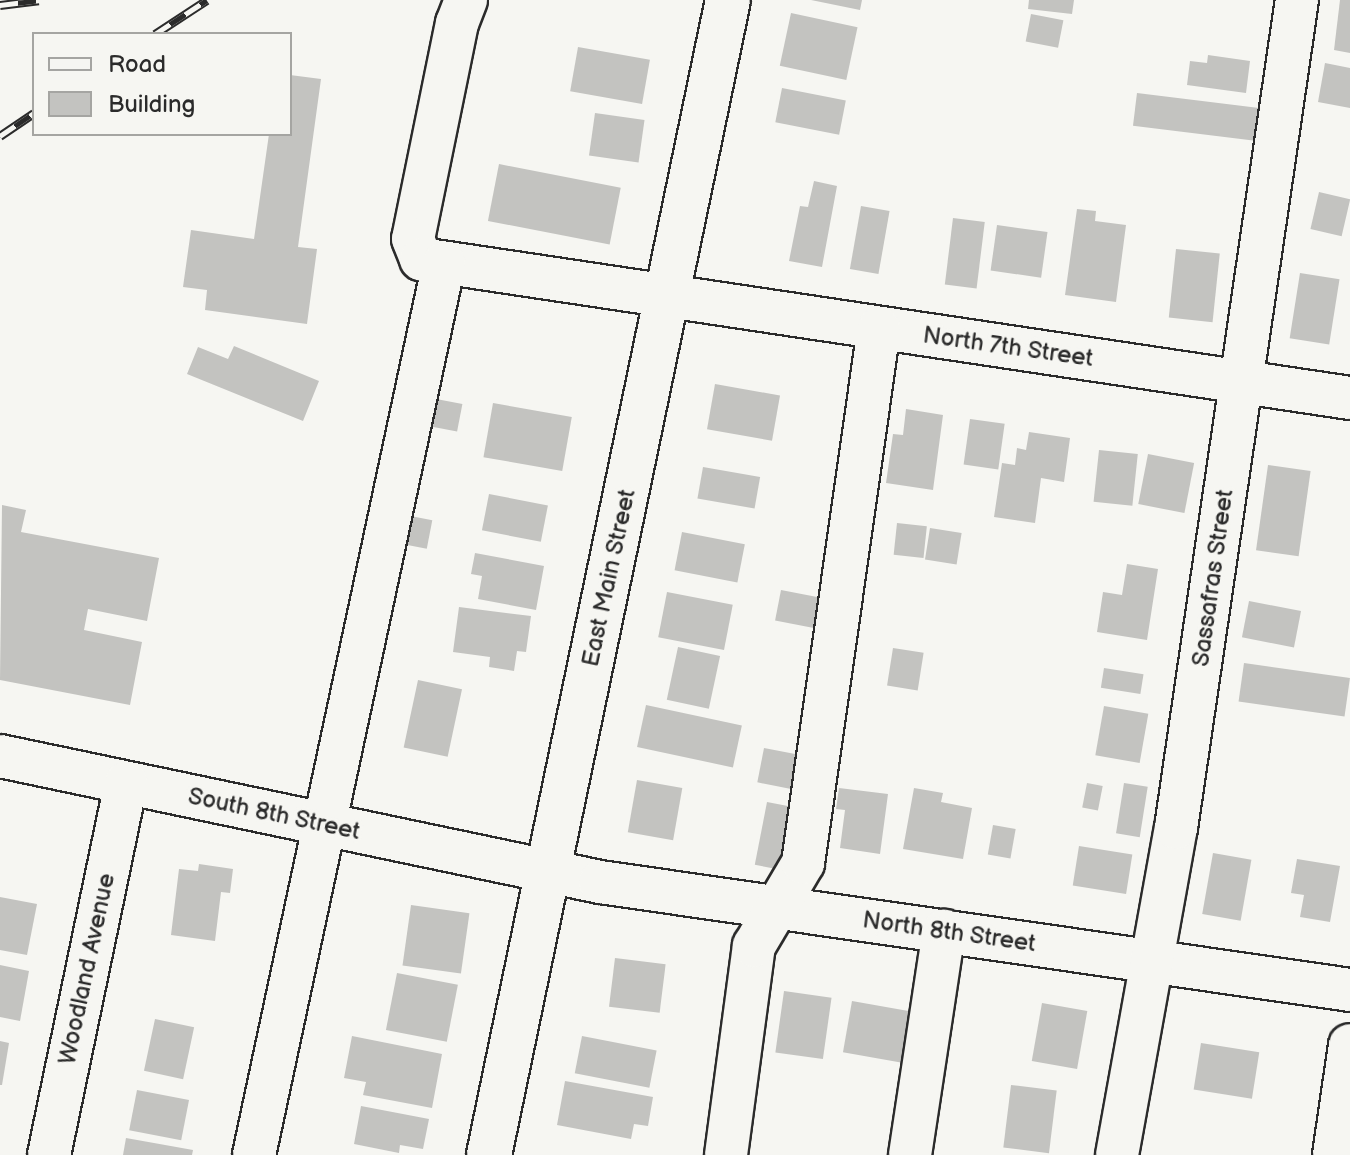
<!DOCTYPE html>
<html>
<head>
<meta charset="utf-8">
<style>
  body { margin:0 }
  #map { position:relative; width:1350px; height:1155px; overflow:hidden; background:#f6f6f2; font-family:"Balsamiq Sans",sans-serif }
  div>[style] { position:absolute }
  .building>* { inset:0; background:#c3c3c0; transform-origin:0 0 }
  .roads { filter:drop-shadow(2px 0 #2b2b2b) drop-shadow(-2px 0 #2b2b2b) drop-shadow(0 2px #2b2b2b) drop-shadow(0 -2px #2b2b2b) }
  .minor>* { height:42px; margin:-21px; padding:0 21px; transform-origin:21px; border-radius:21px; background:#f6f6f2 }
  .highway>* { height:44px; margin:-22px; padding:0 22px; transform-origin:22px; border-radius:22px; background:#f6f6f2 }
  .rail>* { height:9px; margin-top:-4.5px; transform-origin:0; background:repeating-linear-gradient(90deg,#f6f6f2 0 18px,#2b2b2b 0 36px); box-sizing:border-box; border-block:2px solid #2b2b2b }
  span { translate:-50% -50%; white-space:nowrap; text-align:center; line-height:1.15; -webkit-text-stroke:7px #f6f6f2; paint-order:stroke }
  .street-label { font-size:24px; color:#2b2b2b }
  .legend { position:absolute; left:32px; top:32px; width:260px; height:104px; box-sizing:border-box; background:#f6f6f2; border:2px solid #a5a5a2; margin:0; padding:10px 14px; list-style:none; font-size:24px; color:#2b2b2b }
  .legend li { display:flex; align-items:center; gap:16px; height:40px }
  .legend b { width:40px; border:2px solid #a5a5a2 }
</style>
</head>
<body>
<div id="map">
  <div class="building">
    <i style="clip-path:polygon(811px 0,862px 0,860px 10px)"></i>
    <i style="clip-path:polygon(1029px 0,1074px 0,1072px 14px,1028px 9px)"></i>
    <i style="clip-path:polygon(1340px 0,1350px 0,1350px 53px,1334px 50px)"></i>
    <i style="left:791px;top:13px;width:68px;height:54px;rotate:12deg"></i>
    <i style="left:1031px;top:14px;width:33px;height:28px;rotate:11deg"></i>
    <i style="left:578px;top:47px;width:73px;height:45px;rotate:10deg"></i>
    <i style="clip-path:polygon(1208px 55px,1250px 61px,1246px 93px,1187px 85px,1190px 61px,1207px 63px)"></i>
    <i style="clip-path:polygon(1325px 63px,1350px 68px,1350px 108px,1318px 102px)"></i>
    <i style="clip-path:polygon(290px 75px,321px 79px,298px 247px,317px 249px,307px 324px,205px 310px,207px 290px,183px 287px,191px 230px,254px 239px,269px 134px,290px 134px)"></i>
    <i style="left:782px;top:88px;width:65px;height:35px;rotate:11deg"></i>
    <i style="left:1137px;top:93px;width:123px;height:33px;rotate:7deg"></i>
    <i style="left:595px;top:113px;width:50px;height:43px;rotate:8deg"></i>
    <i style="left:499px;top:164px;width:124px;height:58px;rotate:11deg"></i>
    <i style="clip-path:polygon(814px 181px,837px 186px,822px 267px,789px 261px,800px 206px,808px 207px)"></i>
    <i style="left:1319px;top:192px;width:32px;height:38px;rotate:13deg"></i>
    <i style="left:861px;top:206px;width:29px;height:64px;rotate:10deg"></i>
    <i style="clip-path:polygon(1077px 209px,1096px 211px,1095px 221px,1126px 225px,1116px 302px,1065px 295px)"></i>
    <i style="left:953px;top:218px;width:32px;height:67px;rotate:7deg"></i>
    <i style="left:997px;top:225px;width:51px;height:46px;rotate:8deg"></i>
    <i style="left:1176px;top:249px;width:44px;height:69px;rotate:6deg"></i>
    <i style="left:1300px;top:273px;width:40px;height:66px;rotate:9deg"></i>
    <i style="clip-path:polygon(234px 346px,319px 381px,303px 421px,187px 374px,198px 347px,228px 359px)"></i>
    <i style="left:715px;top:384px;width:66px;height:46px;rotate:10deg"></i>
    <i style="left:431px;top:398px;width:32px;height:28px;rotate:11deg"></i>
    <i style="left:493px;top:403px;width:80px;height:55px;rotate:10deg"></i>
    <i style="clip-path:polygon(906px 409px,943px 415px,933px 490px,886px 483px,893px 434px,903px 435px)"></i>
    <i style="left:970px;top:419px;width:35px;height:46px;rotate:8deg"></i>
    <i style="clip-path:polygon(1029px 432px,1070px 438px,1064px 482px,1041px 478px,1035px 523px,994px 517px,1002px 463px,1015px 465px,1017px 448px,1026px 450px)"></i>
    <i style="left:1099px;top:450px;width:39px;height:52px;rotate:6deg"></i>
    <i style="left:1148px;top:454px;width:47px;height:51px;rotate:11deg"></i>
    <i style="left:1268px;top:465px;width:43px;height:86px;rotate:8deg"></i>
    <i style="left:703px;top:467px;width:58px;height:32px;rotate:10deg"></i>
    <i style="left:489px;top:494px;width:60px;height:37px;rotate:11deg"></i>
    <i style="clip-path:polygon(2px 505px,26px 510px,21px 532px,159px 558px,147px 621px,88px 609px,84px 630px,142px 642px,130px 705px,0 680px)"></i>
    <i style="left:395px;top:513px;width:38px;height:29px;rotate:11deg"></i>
    <i style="left:897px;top:523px;width:30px;height:32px;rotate:6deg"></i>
    <i style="left:930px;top:528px;width:32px;height:32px;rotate:9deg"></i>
    <i style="left:682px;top:532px;width:64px;height:39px;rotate:11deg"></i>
    <i style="clip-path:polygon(475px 553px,544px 566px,536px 610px,478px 599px,482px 576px,471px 574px)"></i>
    <i style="clip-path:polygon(1127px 564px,1158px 569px,1147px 640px,1097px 632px,1103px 592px,1122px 595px)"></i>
    <i style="left:781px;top:590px;width:46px;height:31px;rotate:11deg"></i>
    <i style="left:667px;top:592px;width:67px;height:46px;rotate:11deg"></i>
    <i style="left:1249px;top:601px;width:53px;height:37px;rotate:11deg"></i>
    <i style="clip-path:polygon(459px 607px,531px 616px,526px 652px,517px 651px,514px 671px,489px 667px,490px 657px,453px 652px)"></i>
    <i style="left:678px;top:647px;width:43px;height:54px;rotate:12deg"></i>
    <i style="left:893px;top:648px;width:31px;height:38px;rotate:9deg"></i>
    <i style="left:1244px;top:663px;width:107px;height:39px;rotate:8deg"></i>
    <i style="left:1104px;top:668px;width:40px;height:20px;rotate:9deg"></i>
    <i style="left:418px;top:680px;width:45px;height:69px;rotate:12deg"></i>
    <i style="left:646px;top:705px;width:98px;height:43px;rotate:12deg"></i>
    <i style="left:1104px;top:706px;width:45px;height:50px;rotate:10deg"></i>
    <i style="left:764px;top:748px;width:37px;height:35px;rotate:11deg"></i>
    <i style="left:637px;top:780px;width:46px;height:53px;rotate:10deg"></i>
    <i style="left:1087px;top:783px;width:16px;height:25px;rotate:11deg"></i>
    <i style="left:1124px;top:783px;width:24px;height:51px;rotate:9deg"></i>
    <i style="clip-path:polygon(839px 788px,888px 794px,880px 854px,840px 848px,845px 810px,836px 809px)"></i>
    <i style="clip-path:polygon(914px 788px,943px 793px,941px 802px,972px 808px,963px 859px,903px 849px)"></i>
    <i style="left:767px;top:802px;width:33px;height:64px;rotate:11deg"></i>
    <i style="left:993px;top:825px;width:23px;height:30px;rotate:10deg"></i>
    <i style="left:1079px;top:846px;width:54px;height:40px;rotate:9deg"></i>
    <i style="left:1213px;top:853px;width:39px;height:62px;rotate:10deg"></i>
    <i style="clip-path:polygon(1297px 859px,1340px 866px,1330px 922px,1300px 917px,1304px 895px,1291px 893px)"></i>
    <i style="clip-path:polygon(199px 864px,233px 869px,230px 893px,221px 892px,215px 941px,171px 935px,179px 869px,198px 871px)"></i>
    <i style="clip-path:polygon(0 897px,37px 904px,27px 955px,0 950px)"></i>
    <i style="left:411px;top:905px;width:59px;height:61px;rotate:8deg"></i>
    <i style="left:615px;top:958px;width:51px;height:49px;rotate:7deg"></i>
    <i style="clip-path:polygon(0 965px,29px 971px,20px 1021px,0 1017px)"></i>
    <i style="left:397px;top:973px;width:62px;height:58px;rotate:11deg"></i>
    <i style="left:784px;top:991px;width:48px;height:62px;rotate:8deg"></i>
    <i style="left:852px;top:1001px;width:63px;height:52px;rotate:10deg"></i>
    <i style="left:1042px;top:1003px;width:46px;height:59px;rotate:10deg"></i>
    <i style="left:155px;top:1019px;width:40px;height:53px;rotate:12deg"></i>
    <i style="clip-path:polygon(352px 1036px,442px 1054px,432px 1108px,363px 1095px,366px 1082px,344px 1078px)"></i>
    <i style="left:582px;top:1036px;width:76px;height:38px;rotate:11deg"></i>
    <i style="clip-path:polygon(0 1041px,9px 1043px,2px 1085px,0 1085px)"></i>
    <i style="left:1201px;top:1043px;width:59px;height:47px;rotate:9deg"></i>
    <i style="clip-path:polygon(565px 1081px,653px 1097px,648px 1126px,634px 1124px,631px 1139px,557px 1125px)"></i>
    <i style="left:1011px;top:1085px;width:46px;height:63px;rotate:7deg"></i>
    <i style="left:137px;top:1090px;width:53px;height:41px;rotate:11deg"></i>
    <i style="clip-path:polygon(361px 1106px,429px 1119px,423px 1149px,400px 1145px,399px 1153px,354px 1144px)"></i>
    <i style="clip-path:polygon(126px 1138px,193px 1150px,192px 1155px,123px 1155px)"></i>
  </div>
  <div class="roads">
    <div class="minor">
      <i style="left:466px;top:0;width:25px;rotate:111deg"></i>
      <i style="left:457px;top:23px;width:220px;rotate:101.5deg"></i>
      <i style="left:413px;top:239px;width:22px;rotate:68deg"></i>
      <i style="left:421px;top:259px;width:939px;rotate:8.51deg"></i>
      <i style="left:0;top:756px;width:613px;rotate:11.86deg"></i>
      <i style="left:600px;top:882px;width:758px;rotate:8.19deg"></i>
      <i style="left:49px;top:1155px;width:380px;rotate:-78.3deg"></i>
      <i style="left:254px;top:1155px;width:912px;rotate:-77.98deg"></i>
      <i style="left:726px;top:1155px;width:211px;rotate:-82.4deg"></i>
      <i style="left:754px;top:946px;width:96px;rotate:-59.4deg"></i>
      <i style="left:803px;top:863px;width:540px;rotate:-81.91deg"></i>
      <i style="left:910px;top:1155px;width:227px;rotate:-81.4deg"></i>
      <i style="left:1117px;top:1155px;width:332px;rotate:-79.8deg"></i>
      <i style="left:1176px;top:828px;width:837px;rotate:-81.69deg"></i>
      <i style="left:1334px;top:1155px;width:111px;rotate:-81.7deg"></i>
    </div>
    <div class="highway">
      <i style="left:489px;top:1155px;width:1179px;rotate:-78.31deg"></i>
    </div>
  </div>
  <div class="rail">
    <i style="left:0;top:5px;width:39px;rotate:-7deg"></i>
    <i style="left:155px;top:34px;width:62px;rotate:-33.2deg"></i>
    <i style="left:0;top:136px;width:41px;rotate:-34.1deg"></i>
  </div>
  <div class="street-label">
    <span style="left:1008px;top:347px;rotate:8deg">North 7th Street</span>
    <span style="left:609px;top:578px;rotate:-78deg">East Main Street</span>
    <span style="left:1213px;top:578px;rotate:-82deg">Sassafras Street</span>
    <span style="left:274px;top:814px;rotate:12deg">South 8th Street</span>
    <span style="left:949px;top:932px;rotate:8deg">North 8th Street</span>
    <span style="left:87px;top:969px;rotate:-78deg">Woodland Avenue</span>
  </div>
  <ul class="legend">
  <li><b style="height:10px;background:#f6f6f2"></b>Road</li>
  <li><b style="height:22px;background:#c3c3c0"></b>Building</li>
  </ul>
</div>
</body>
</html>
